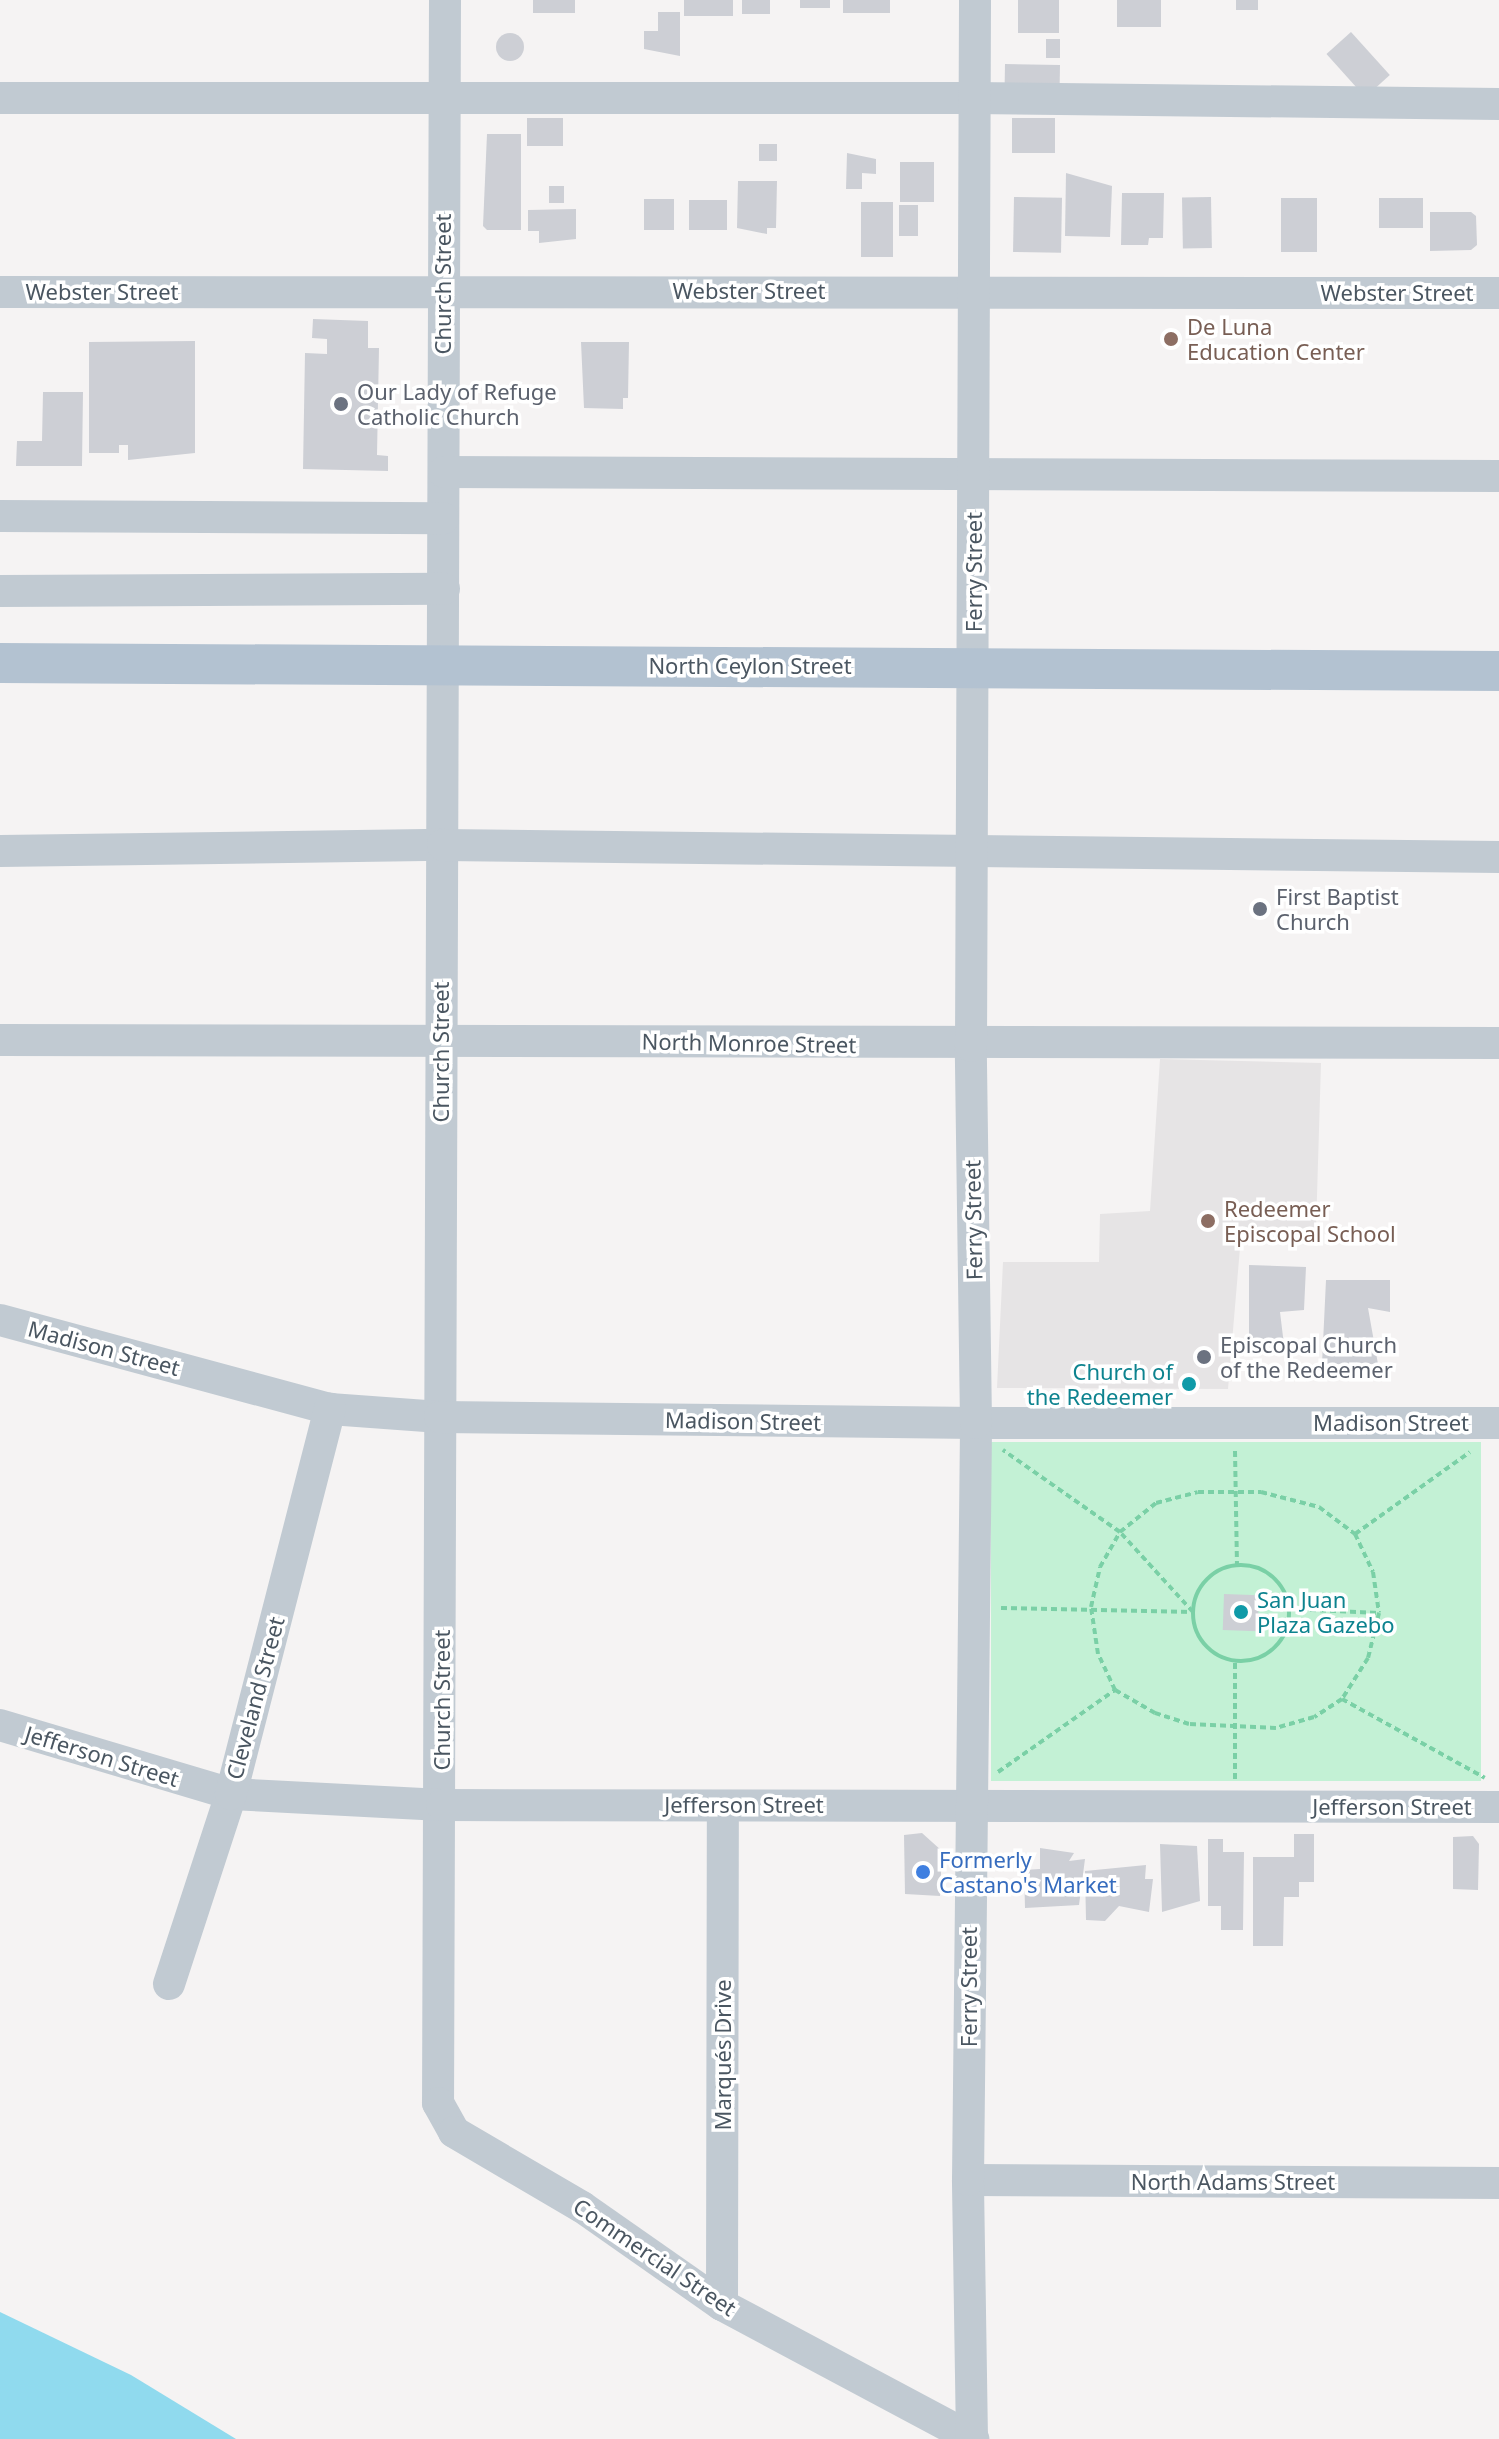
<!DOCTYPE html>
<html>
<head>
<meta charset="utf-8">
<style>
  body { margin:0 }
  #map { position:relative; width:1499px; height:2439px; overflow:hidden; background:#f5f3f3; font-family:"Noto Sans",sans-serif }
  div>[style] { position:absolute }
  .education>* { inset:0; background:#e6e4e5 }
  .green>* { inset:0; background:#c3f1d5; transform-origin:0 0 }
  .water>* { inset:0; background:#90daee }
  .building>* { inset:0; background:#cdcfd5; transform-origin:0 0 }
  .round { border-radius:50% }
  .path>* { height:4px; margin-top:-2px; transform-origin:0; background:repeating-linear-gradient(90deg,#7ad0a6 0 6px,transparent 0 10px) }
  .path>.ring { margin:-2px; padding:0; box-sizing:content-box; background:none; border:4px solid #7ad0a6; border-radius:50% }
  .minor>* { height:32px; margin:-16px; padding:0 16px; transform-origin:16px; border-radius:16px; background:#c1cad2 }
  .major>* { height:40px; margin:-20px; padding:0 20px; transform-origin:20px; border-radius:20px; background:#b3c2d1 }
  .dots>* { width:22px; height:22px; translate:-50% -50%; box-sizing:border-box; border:4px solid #fff; border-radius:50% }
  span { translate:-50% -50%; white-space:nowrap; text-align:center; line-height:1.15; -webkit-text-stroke:7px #fff; paint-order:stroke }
  .street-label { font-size:22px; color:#4a5661 }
  .education-label { font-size:22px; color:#785e54 }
  .left { translate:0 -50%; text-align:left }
  .worship-label { font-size:22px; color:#5b616d }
  .culture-label { font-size:22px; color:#0d838f }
  .right { translate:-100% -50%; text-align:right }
  .shop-label { font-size:22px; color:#366cbe }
</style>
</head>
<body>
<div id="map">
  <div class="education">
    <i style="clip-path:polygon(1160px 1059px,1321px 1063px,1316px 1229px,1241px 1236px,1228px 1389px,997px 1388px,1003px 1262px,1099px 1262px,1100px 1214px,1150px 1211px)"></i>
  </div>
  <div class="green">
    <i style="left:991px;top:1442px;width:490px;height:339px"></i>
  </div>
  <div class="water">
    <i style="clip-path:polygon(0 2312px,131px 2375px,236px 2439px,0 2439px)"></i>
  </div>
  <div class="building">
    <i style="left:533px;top:0;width:42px;height:13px"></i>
    <i style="left:684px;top:0;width:49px;height:16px"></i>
    <i style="left:742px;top:0;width:28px;height:14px"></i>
    <i style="left:800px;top:0;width:30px;height:8px"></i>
    <i style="left:843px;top:0;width:47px;height:13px"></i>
    <i style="left:1018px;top:0;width:41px;height:33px"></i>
    <i style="left:1117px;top:0;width:44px;height:27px"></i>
    <i style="left:1236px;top:0;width:22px;height:10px"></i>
    <i style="clip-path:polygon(658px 12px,680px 12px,680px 56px,644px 49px,644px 31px,658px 31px)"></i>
    <i style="left:1351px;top:32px;width:58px;height:33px;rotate:48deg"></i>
    <i class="round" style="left:496px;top:33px;width:28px;height:28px"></i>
    <i style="left:1046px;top:39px;width:14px;height:19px"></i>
    <i style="left:1005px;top:64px;width:55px;height:26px;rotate:1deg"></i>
    <i style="left:527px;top:118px;width:36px;height:28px"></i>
    <i style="left:1012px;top:118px;width:43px;height:35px"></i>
    <i style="clip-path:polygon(487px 134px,521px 134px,521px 230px,487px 230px,483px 226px)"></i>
    <i style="left:759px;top:144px;width:18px;height:17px"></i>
    <i style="clip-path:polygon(847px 153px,876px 159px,876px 174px,862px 173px,862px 189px,846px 189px)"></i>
    <i style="left:900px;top:162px;width:34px;height:40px"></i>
    <i style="clip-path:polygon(1066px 173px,1112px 186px,1110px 237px,1065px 236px)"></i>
    <i style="clip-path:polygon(738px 181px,777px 181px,776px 228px,767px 228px,767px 234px,737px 228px)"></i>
    <i style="left:564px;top:186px;width:17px;height:15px;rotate:90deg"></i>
    <i style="clip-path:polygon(1122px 193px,1164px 193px,1163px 238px,1149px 238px,1148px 245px,1121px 245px)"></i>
    <i style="left:1014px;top:197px;width:48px;height:55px;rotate:1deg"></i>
    <i style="left:1211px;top:197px;width:51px;height:29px;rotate:89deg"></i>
    <i style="left:1281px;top:198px;width:36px;height:54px"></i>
    <i style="left:1379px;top:198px;width:44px;height:30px"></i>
    <i style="left:644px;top:199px;width:30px;height:31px"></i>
    <i style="left:689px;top:200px;width:38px;height:30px"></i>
    <i style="left:861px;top:202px;width:32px;height:55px"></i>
    <i style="left:899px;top:205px;width:19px;height:31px"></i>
    <i style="clip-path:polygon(576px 209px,576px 239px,539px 243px,539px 231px,528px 231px,528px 210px)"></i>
    <i style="clip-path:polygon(1430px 212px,1471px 212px,1476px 216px,1477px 245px,1471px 250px,1430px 251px)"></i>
    <i style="clip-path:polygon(313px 319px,368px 321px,368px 348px,379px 348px,377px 455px,388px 456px,388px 471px,303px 469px,305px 353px,327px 354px,327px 339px,312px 338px)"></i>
    <i style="clip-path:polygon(195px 341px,195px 453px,128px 460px,128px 445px,119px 445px,119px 453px,89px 453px,89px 342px)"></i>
    <i style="clip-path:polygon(581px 342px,629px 342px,628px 398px,623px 398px,623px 409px,584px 408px)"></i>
    <i style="clip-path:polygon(43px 392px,83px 392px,82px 466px,16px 466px,17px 441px,42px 441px)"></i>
    <i style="clip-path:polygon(1249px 1265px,1306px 1267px,1304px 1310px,1280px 1312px,1284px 1345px,1249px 1345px)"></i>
    <i style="clip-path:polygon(1326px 1280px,1390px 1280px,1390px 1312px,1368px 1308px,1378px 1364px,1322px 1364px)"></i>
    <i style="left:1224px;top:1594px;width:35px;height:36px;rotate:2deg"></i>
    <i style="clip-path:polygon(922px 1833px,942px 1851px,940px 1896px,905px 1894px,904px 1835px)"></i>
    <i style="clip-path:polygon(1294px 1834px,1314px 1834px,1314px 1882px,1299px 1882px,1299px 1897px,1284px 1897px,1283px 1946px,1253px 1946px,1253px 1857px,1294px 1857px)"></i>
    <i style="clip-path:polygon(1473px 1836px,1479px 1844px,1478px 1890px,1453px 1889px,1453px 1837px)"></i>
    <i style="clip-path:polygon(1208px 1839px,1223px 1839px,1223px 1852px,1244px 1852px,1243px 1930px,1221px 1930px,1221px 1906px,1208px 1906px)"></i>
    <i style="clip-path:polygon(1160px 1844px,1197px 1846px,1200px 1901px,1162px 1912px)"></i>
    <i style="clip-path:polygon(1040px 1848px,1074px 1853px,1069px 1861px,1085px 1859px,1079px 1905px,1025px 1908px,1024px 1870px,1040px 1869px)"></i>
    <i style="clip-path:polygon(1146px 1865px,1145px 1879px,1153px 1879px,1149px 1912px,1119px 1906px,1105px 1921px,1086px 1920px,1085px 1871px)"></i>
  </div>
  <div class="path">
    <i style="left:1235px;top:1451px;width:113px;rotate:89deg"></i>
    <i style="left:1198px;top:1492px;width:63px"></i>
    <i style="left:1261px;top:1492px;width:60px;rotate:14.5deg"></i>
    <i style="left:1319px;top:1507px;width:45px;rotate:36.9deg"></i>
    <i style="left:1355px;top:1534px;width:42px;rotate:64.7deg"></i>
    <i style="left:1373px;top:1572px;width:41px;rotate:81.7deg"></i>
    <i style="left:1379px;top:1613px;width:46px;rotate:103.7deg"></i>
    <i style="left:1368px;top:1658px;width:49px;rotate:122.4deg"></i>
    <i style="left:1342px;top:1699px;width:33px;rotate:147deg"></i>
    <i style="left:1314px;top:1717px;width:40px;rotate:164deg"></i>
    <i style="left:1276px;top:1728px;width:87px;rotate:-177.4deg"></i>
    <i style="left:1189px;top:1724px;width:36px;rotate:-162deg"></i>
    <i style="left:1155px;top:1713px;width:46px;rotate:-150.1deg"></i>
    <i style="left:1115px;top:1690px;width:40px;rotate:-115deg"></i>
    <i style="left:1098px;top:1654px;width:48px;rotate:-98.5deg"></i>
    <i style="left:1091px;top:1607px;width:41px;rotate:-77.3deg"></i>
    <i style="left:1100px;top:1567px;width:40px;rotate:-60.3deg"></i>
    <i style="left:1120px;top:1532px;width:46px;rotate:-38.9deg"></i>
    <i style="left:1156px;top:1503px;width:43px;rotate:-14.7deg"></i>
    <i style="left:1355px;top:1534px;width:141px;rotate:-35.5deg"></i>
    <i class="ring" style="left:1193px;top:1565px;width:92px;height:92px"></i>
    <i style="left:1001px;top:1608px;width:192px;rotate:1.2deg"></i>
    <i style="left:1193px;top:1612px;width:108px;rotate:-132.4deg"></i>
    <i style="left:1120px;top:1532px;width:143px;rotate:-145deg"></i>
    <i style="left:1290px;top:1609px;width:89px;rotate:2.6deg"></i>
    <i style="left:1342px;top:1699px;width:163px;rotate:28.9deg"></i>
    <i style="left:998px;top:1772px;width:143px;rotate:-35deg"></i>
    <i style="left:1235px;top:1779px;width:119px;rotate:-90deg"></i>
  </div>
  <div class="minor">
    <i style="left:445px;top:0;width:2103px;rotate:90.19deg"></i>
    <i style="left:438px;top:2103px;width:33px;rotate:61deg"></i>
    <i style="left:454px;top:2132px;width:148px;rotate:30.4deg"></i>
    <i style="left:582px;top:2207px;width:171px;rotate:35deg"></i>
    <i style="left:722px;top:2305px;width:285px;rotate:28.1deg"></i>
    <i style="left:0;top:98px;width:974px"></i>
    <i style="left:974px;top:98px;width:525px;rotate:0.65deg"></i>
    <i style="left:0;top:292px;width:1499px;rotate:0.04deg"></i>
    <i style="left:444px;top:472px;width:1055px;rotate:0.22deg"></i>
    <i style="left:0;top:516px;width:443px;rotate:0.3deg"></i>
    <i style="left:0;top:591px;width:444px;rotate:-0.3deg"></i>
    <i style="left:0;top:851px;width:443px;rotate:-0.8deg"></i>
    <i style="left:443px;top:845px;width:1056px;rotate:0.65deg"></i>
    <i style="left:0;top:1040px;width:1499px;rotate:0.11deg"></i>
    <i style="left:0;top:1320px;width:342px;rotate:15.1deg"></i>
    <i style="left:330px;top:1409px;width:110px;rotate:4.2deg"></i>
    <i style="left:440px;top:1417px;width:536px;rotate:0.64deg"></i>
    <i style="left:976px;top:1423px;width:523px"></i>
    <i style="left:0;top:1725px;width:241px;rotate:16.6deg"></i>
    <i style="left:231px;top:1794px;width:211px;rotate:3deg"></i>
    <i style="left:442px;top:1805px;width:1057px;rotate:0.11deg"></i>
    <i style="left:169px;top:1984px;width:200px;rotate:-71.9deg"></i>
    <i style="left:231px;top:1794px;width:398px;rotate:-75.6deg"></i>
    <i style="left:968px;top:2180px;width:531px;rotate:0.32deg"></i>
    <i style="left:722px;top:2305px;width:499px;rotate:-89.9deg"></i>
    <i style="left:972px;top:2439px;width:259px;rotate:-90.9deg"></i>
    <i style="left:968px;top:2180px;width:757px;rotate:-89.39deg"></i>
    <i style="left:976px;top:1423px;width:377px;rotate:-90.8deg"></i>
    <i style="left:971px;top:1046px;width:1046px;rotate:-89.78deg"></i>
  </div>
  <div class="major">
    <i style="left:0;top:663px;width:1499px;rotate:0.31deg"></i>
  </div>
  <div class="dots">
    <i style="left:1171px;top:339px;background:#8d6e63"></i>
    <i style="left:341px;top:404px;background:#6b7280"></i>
    <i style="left:1260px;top:909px;background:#6b7280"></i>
    <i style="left:1208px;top:1221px;background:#8d6e63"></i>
    <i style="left:1204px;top:1357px;background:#6b7280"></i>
    <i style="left:1189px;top:1384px;background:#0f9aa8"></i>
    <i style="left:1241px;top:1612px;background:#0f9aa8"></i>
    <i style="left:923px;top:1872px;background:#3f7fe0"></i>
  </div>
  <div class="street-label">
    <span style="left:443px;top:284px;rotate:-90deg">Church Street</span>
    <span style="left:749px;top:291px">Webster Street</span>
    <span style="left:102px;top:292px">Webster Street</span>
    <span style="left:1397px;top:293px">Webster Street</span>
    <span style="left:974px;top:572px;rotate:-90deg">Ferry Street</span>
    <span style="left:750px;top:666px">North Ceylon Street</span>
    <span style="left:749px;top:1043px;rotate:1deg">North Monroe Street</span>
    <span style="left:441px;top:1052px;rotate:-90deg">Church Street</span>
    <span style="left:973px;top:1220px;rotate:-91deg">Ferry Street</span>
    <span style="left:104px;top:1348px;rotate:15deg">Madison Street</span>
    <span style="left:743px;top:1421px;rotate:1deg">Madison Street</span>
    <span style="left:1391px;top:1423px">Madison Street</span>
    <span style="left:255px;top:1698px;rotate:-75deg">Cleveland Street</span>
    <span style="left:442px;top:1700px;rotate:-90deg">Church Street</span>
    <span style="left:102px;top:1756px;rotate:17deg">Jefferson Street</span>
    <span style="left:744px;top:1805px">Jefferson Street</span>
    <span style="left:1392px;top:1807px">Jefferson Street</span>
    <span style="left:969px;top:1987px;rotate:-90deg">Ferry Street</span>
    <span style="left:723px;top:2055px;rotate:-90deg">Marqués Drive</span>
    <span style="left:1233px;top:2182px">North Adams Street</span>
    <span style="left:655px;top:2257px;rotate:34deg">Commercial Street</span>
  </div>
  <div class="education-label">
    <span class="left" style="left:1187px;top:339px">De Luna<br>Education Center</span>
    <span class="left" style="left:1224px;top:1221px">Redeemer<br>Episcopal School</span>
  </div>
  <div class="worship-label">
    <span class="left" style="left:357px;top:404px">Our Lady of Refuge<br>Catholic Church</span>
    <span class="left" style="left:1276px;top:909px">First Baptist<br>Church</span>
    <span class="left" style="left:1220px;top:1357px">Episcopal Church<br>of the Redeemer</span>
  </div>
  <div class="culture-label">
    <span class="right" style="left:1173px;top:1384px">Church of<br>the Redeemer</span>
    <span class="left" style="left:1257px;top:1612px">San Juan<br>Plaza Gazebo</span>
  </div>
  <div class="shop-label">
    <span class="left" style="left:939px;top:1872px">Formerly<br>Castano's Market</span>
  </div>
</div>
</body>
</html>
